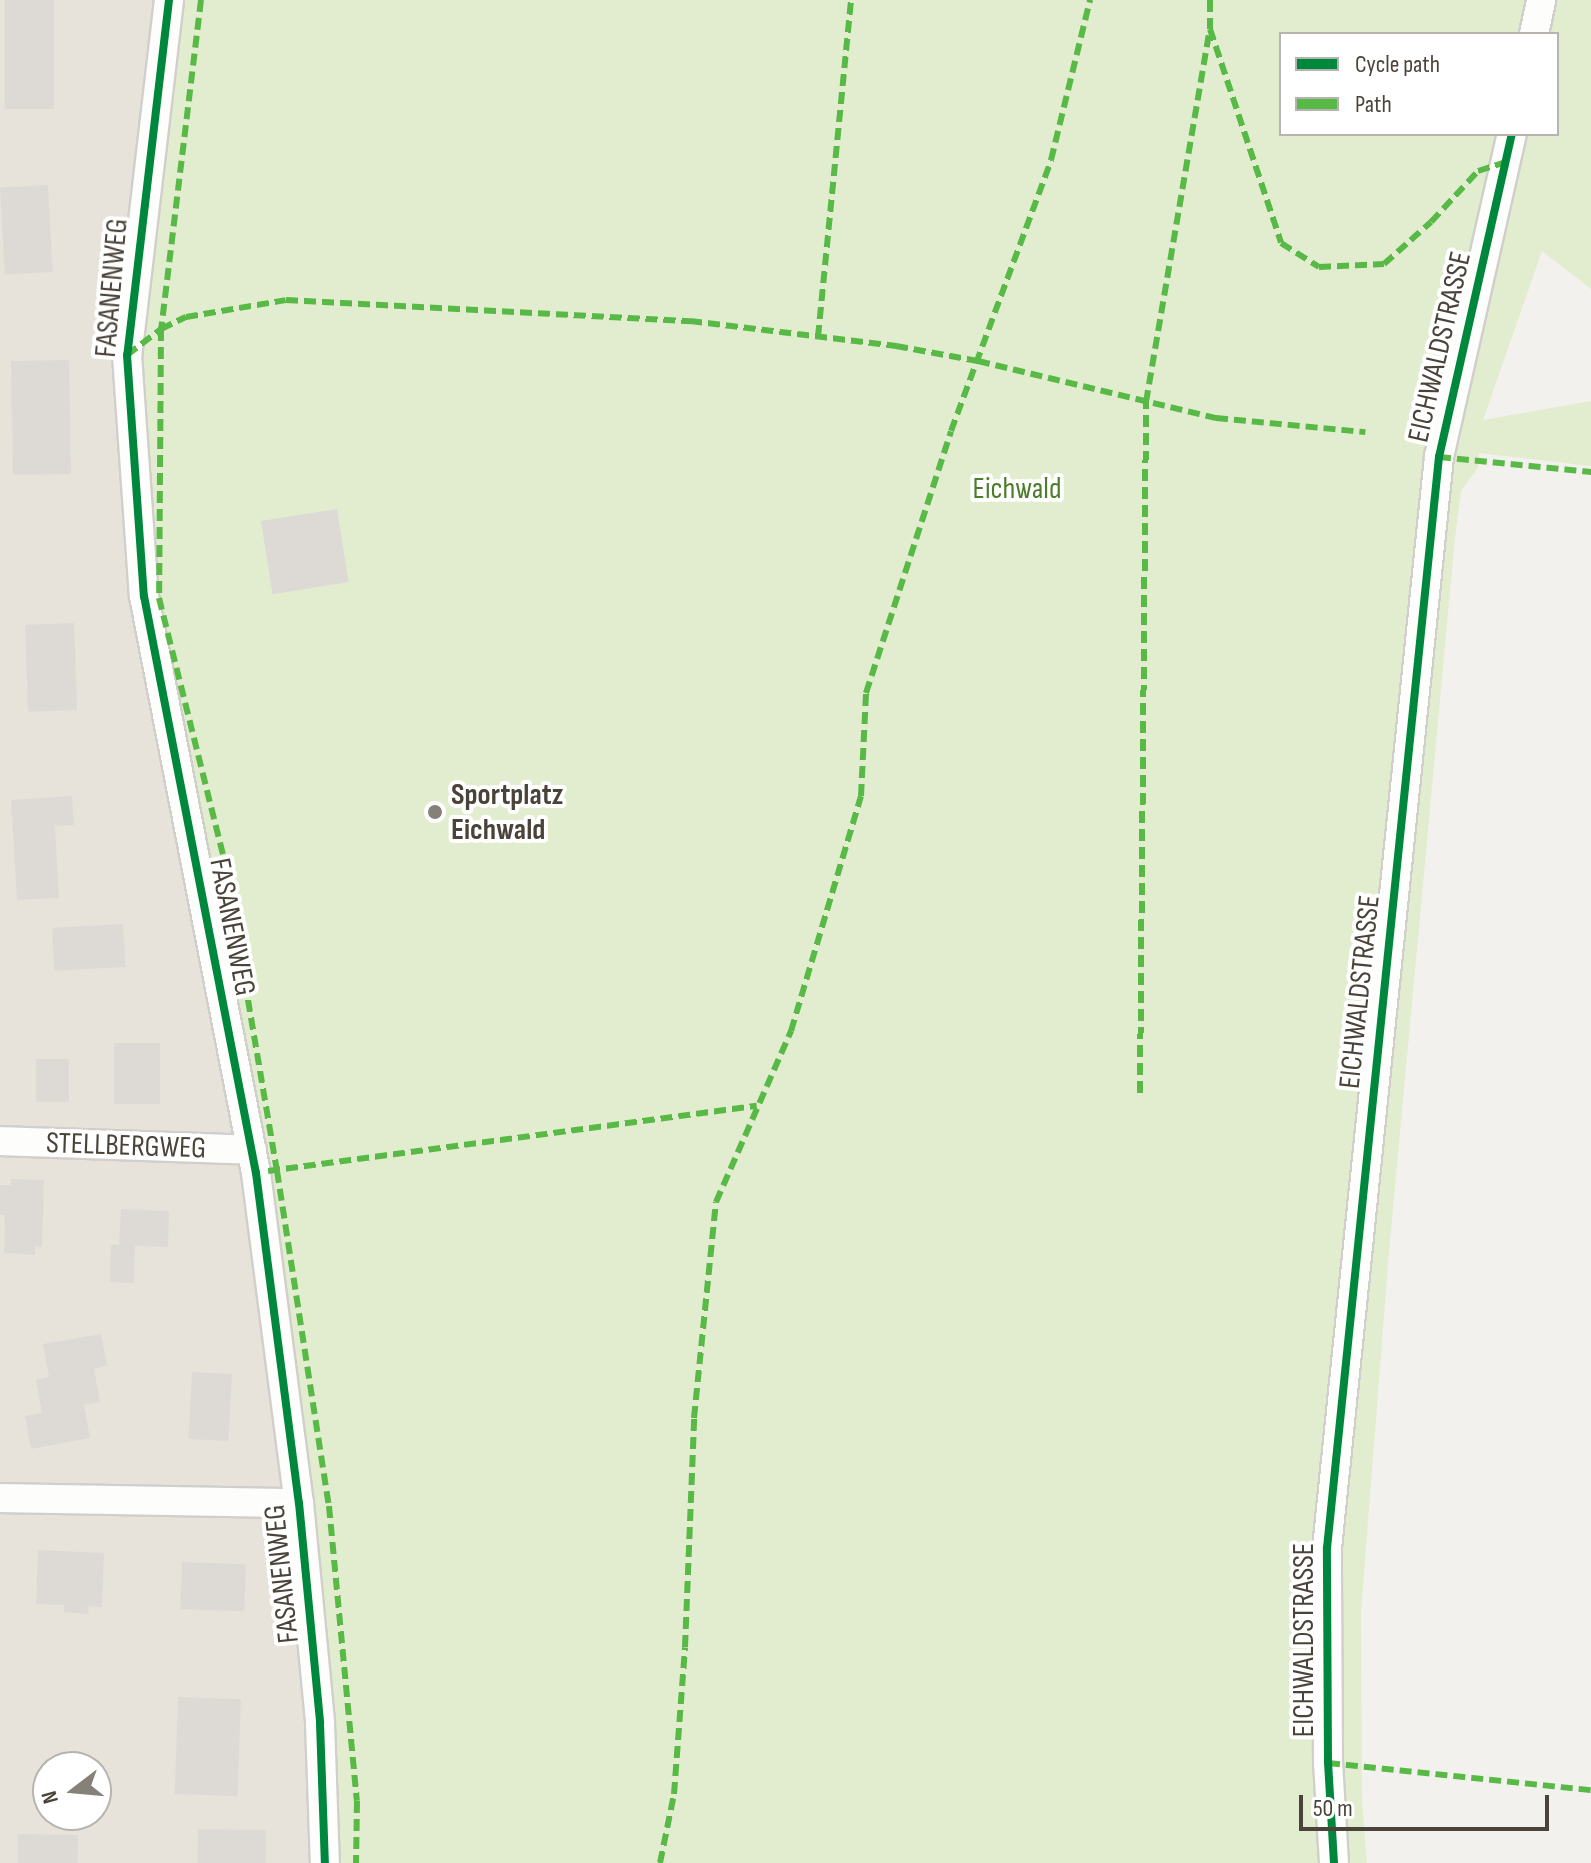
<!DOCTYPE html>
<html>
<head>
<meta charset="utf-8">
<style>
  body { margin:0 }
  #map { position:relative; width:1591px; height:1863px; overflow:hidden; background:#f3f1ed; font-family:"Sofia Sans Condensed",sans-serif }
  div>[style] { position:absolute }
  .residential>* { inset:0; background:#e7e3db }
  .green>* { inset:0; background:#e1edce }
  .building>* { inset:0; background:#dddad6; transform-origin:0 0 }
  .roads { filter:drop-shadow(2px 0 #d1cfcb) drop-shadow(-2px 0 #d1cfcb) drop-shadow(0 2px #d1cfcb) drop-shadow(0 -2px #d1cfcb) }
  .minor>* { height:28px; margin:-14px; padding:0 14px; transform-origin:14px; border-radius:14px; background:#fdfdfc }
  .quiet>* { height:6px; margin-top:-3px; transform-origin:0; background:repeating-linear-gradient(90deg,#58b947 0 12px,transparent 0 18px) }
  .cycleway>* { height:8px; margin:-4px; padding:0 4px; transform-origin:4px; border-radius:4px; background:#00873e }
  .dots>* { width:22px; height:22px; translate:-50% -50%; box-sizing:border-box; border:4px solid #fff; border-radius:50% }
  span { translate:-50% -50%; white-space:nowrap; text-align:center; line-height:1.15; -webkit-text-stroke:8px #fff; paint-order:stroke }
  .street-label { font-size:30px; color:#4a4339 }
  .park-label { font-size:30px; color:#4b7d2b }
  .poi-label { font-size:30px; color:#4a4339; font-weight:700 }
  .left { translate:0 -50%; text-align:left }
  .legend { position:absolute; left:1279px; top:32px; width:280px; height:104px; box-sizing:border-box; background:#fff; border:2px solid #b7b4b0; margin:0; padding:10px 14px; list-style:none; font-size:24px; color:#4a4339 }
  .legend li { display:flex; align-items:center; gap:16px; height:40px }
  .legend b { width:40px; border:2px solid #b7b4b0 }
  .north { position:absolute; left:32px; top:1751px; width:80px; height:80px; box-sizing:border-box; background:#fff; border:2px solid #b7b4b0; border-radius:50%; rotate:254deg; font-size:22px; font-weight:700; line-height:32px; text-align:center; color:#4a4339 }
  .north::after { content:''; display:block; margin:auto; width:28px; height:36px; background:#858078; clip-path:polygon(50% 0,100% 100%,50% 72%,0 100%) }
  .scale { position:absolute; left:1299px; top:1795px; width:250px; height:36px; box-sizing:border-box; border:4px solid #4a4339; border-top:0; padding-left:10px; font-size:24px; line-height:28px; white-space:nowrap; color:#4a4339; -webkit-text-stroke:6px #fff; paint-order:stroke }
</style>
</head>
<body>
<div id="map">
  <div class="residential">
    <i style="clip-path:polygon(evenodd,0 0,161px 0,235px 1122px,271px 1340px,312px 1724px,315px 1863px,0 1863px,0 0,48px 1767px,96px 1767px,96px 1815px,48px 1815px,48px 1767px)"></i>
  </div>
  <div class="green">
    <i style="clip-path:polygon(evenodd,161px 0,1591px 0,1591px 289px,1542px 251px,1483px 420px,1591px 401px,1591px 466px,1479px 453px,1478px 467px,1461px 491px,1455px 538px,1389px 1252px,1361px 1612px,1362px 1802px,1367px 1863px,315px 1863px,312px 1724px,271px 1340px,120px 354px,161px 0,1281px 34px,1557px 34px,1557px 134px,1281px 134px,1281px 34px)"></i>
  </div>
  <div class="building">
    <i style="left:5px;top:0;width:49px;height:109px"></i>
    <i style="left:48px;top:185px;width:87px;height:48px;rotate:87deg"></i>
    <i style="left:69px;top:360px;width:114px;height:58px;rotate:89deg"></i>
    <i style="left:337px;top:509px;width:74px;height:77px;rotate:81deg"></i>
    <i style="left:74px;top:623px;width:87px;height:49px;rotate:88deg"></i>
    <i style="clip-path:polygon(72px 796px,74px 825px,55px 826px,59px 898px,17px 900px,11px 800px)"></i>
    <i style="left:123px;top:924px;width:43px;height:71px;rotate:87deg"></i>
    <i style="left:114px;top:1043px;width:46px;height:61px"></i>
    <i style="left:69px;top:1059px;width:43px;height:33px;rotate:90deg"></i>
    <i style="clip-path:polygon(11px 1179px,44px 1180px,42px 1247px,35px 1246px,35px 1255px,4px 1253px,5px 1215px,0 1215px,0 1185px,11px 1185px)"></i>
    <i style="clip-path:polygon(121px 1209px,169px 1211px,168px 1247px,135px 1246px,134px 1283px,110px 1282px,111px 1245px,119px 1245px)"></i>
    <i style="clip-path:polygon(101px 1334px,107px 1366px,94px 1369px,100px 1402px,84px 1405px,90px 1438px,31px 1449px,25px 1416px,42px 1413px,36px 1380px,49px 1377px,43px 1344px)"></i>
    <i style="left:192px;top:1372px;width:40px;height:67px;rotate:3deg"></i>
    <i style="clip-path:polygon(38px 1550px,104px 1553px,102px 1607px,89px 1606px,88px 1614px,64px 1612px,64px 1605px,36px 1604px)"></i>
    <i style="left:182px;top:1562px;width:64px;height:47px;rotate:2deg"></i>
    <i style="left:178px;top:1697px;width:63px;height:97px;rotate:2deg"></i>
    <i style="left:198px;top:1829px;width:68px;height:34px;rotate:1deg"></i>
    <i style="left:18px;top:1834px;width:60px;height:29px;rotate:1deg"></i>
  </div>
  <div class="roads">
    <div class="minor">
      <i style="left:169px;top:0;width:357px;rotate:96.7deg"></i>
      <i style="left:127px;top:355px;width:242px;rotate:86deg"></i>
      <i style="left:144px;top:596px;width:588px;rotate:79.02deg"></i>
      <i style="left:256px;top:1173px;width:333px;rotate:82.6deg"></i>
      <i style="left:299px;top:1503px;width:221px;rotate:84.5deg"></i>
      <i style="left:320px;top:1723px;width:140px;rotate:88deg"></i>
      <i style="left:1534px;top:34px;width:35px;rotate:-78deg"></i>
      <i style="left:0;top:1141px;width:252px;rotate:2deg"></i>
      <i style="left:0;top:1498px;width:299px;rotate:1deg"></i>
      <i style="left:1334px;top:1863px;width:100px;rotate:-93.4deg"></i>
      <i style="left:1328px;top:1763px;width:215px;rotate:-90.3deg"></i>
      <i style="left:1327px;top:1548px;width:1097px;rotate:-84.14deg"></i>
      <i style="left:1439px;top:457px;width:331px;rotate:-77.3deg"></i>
    </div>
  </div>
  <div class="quiet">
    <i style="left:201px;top:0;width:331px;rotate:96.9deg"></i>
    <i style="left:161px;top:329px;width:269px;rotate:90.4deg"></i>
    <i style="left:159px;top:598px;width:268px;rotate:76deg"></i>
    <i style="left:224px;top:858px;width:317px;rotate:80.4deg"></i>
    <i style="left:277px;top:1171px;width:339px;rotate:81.2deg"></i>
    <i style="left:329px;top:1506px;width:296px;rotate:84.6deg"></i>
    <i style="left:357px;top:1801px;width:62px;rotate:90.9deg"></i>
    <i style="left:1210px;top:0;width:29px;rotate:90deg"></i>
    <i style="left:1210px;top:29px;width:225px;rotate:71.6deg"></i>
    <i style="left:1281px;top:243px;width:45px;rotate:32.3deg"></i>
    <i style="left:1319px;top:267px;width:65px;rotate:-2.6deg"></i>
    <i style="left:1384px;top:264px;width:63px;rotate:-41.8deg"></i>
    <i style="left:1431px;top:222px;width:69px;rotate:-47.3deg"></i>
    <i style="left:1478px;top:171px;width:29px;rotate:-18deg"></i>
    <i style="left:818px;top:337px;width:339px;rotate:-84.4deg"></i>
    <i style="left:127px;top:355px;width:43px;rotate:-37.4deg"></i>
    <i style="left:161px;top:329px;width:28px;rotate:-26deg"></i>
    <i style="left:186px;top:317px;width:101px;rotate:-9.6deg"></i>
    <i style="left:286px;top:300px;width:405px;rotate:3deg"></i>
    <i style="left:690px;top:321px;width:208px;rotate:6.9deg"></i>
    <i style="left:896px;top:346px;width:83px;rotate:10.4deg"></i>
    <i style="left:978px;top:361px;width:245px;rotate:13.5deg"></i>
    <i style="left:1216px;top:418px;width:150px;rotate:5.4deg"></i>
    <i style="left:1439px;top:457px;width:153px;rotate:5.6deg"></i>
    <i style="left:1140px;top:1093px;width:691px;rotate:-89.5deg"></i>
    <i style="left:1146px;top:402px;width:378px;rotate:-80.3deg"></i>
    <i style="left:268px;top:1171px;width:493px;rotate:-7.6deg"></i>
    <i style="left:1328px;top:1763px;width:264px;rotate:5.9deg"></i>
    <i style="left:660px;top:1863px;width:70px;rotate:-78.5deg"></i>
    <i style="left:674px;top:1794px;width:147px;rotate:-85.7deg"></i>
    <i style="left:685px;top:1647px;width:229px;rotate:-87.7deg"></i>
    <i style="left:694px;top:1418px;width:217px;rotate:-84.2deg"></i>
    <i style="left:716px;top:1202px;width:187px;rotate:-66.3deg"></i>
    <i style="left:791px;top:1031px;width:245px;rotate:-73.4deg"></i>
    <i style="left:861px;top:796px;width:103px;rotate:-87.2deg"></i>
    <i style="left:866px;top:693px;width:275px;rotate:-72deg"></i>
    <i style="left:951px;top:431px;width:289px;rotate:-69.7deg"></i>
    <i style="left:1051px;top:160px;width:165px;rotate:-76.3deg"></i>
  </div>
  <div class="cycleway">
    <i style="left:169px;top:0;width:357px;rotate:96.7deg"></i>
    <i style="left:127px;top:355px;width:242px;rotate:86deg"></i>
    <i style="left:144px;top:596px;width:588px;rotate:79.02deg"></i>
    <i style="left:256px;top:1173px;width:333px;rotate:82.6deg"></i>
    <i style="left:299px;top:1503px;width:221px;rotate:84.5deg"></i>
    <i style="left:320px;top:1723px;width:140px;rotate:88deg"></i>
    <i style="left:1334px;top:1863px;width:100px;rotate:-93.4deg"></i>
    <i style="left:1328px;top:1763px;width:215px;rotate:-90.3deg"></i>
    <i style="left:1327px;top:1548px;width:1097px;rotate:-84.14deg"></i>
    <i style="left:1439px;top:457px;width:331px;rotate:-77.3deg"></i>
  </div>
  <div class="dots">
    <i style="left:435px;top:812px;background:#858078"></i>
  </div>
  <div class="street-label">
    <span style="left:112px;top:288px;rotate:-85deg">FASANENWEG</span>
    <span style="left:1440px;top:347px;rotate:-77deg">EICHWALDSTRASSE</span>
    <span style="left:232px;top:927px;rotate:79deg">FASANENWEG</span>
    <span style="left:1360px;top:992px;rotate:-84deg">EICHWALDSTRASSE</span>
    <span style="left:126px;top:1146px;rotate:2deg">STELLBERGWEG</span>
    <span style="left:282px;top:1574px;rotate:-96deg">FASANENWEG</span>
    <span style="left:1304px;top:1640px;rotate:-90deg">EICHWALDSTRASSE</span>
  </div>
  <div class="park-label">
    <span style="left:1017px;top:489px">Eichwald</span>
  </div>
  <div class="poi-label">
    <span class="left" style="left:451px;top:812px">Sportplatz<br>Eichwald</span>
  </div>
  <ul class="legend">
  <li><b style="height:10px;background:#00873e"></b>Cycle path</li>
  <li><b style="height:10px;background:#58b947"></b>Path</li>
  </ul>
  <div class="north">N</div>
  <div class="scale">50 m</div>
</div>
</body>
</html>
